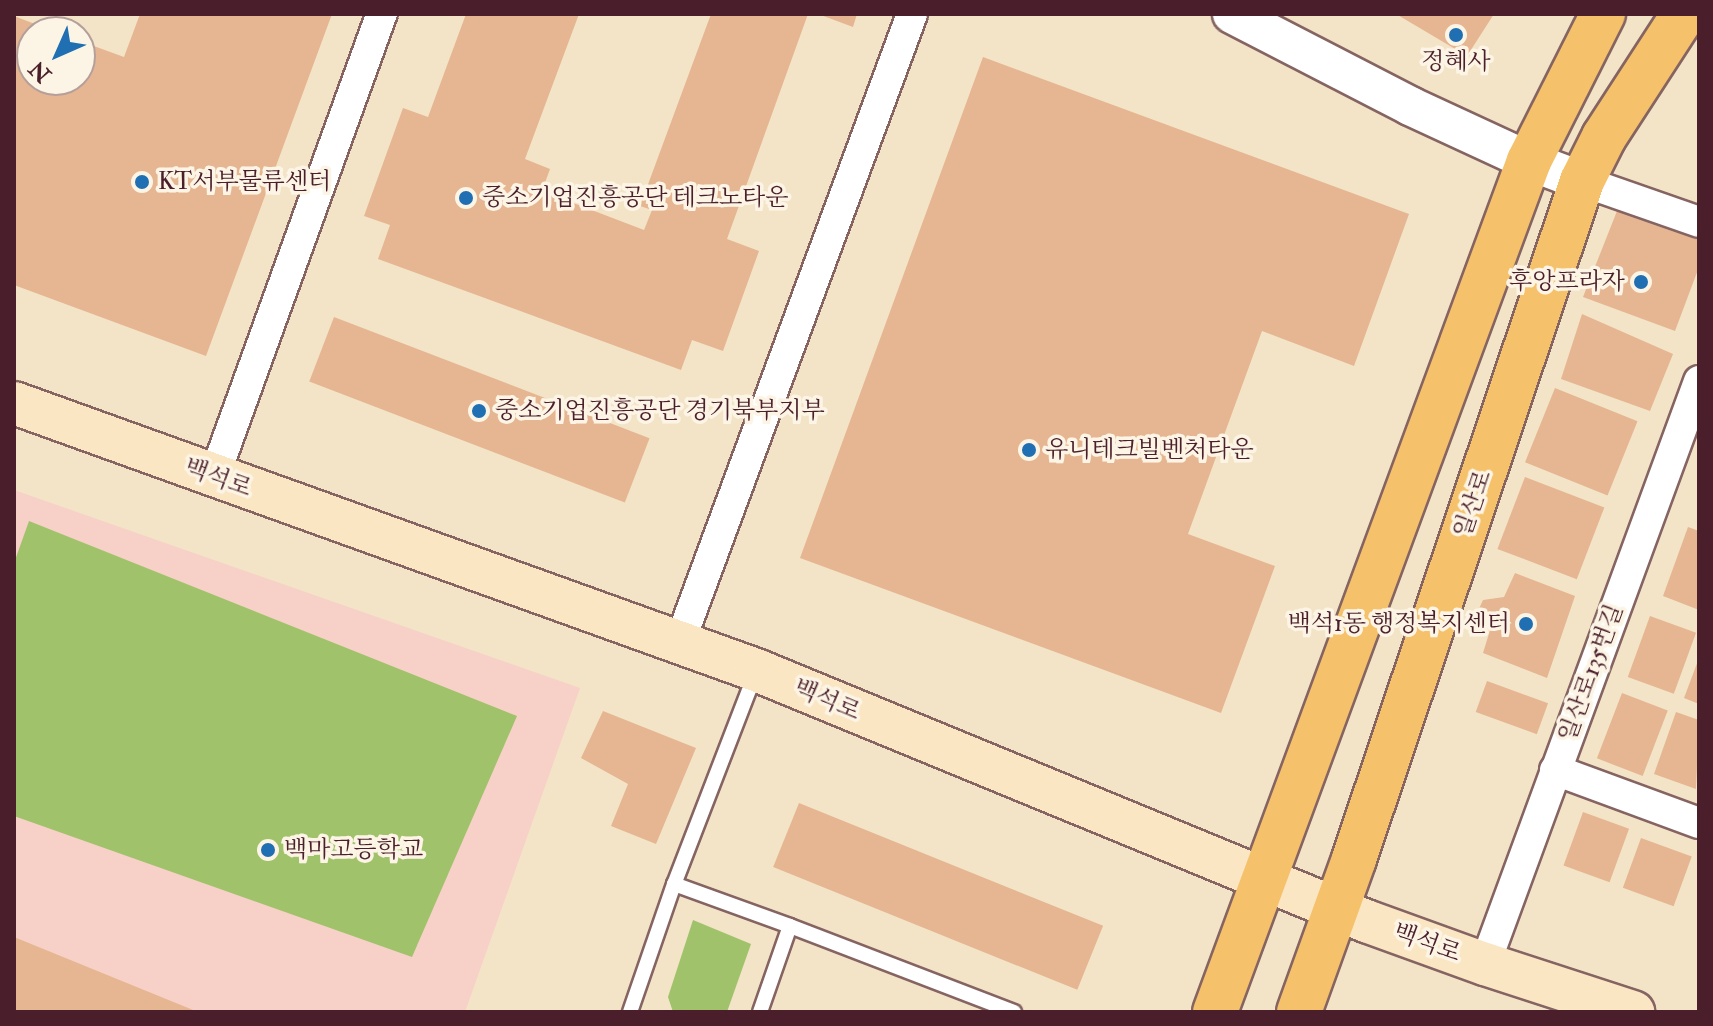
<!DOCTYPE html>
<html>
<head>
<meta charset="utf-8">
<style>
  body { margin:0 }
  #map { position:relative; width:1713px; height:1026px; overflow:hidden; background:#f3e4c7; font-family:"IM FELL Double Pica","Noto Serif KR",serif }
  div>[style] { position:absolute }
  .built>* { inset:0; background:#f7d1c7 }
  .green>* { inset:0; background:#a0c26a }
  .building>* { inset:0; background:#e5b691; transform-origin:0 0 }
  .roads { filter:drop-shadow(2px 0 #856462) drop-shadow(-2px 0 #856462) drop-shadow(0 2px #856462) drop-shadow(0 -2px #856462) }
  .service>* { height:14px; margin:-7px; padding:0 7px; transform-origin:7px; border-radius:7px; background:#fff }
  .minor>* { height:30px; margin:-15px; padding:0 15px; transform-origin:15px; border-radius:15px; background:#fff }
  .tertiary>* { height:38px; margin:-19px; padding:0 19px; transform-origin:19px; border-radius:19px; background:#fff }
  .secondary>* { height:42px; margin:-21px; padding:0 21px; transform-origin:21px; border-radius:21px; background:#fbe6c4 }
  .primary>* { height:44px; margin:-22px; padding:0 22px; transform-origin:22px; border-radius:22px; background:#f5c16b }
  .dots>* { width:22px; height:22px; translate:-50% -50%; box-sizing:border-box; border:4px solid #fcf5e5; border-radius:50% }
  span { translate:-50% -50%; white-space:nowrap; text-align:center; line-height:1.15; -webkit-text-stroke:7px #fcf5e5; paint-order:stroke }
  .poi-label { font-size:24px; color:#4a1f2b }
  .left { translate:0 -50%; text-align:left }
  .right { translate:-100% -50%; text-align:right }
  .street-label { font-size:24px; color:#4a1f2b }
  .frame { position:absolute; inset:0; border:16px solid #4a1f2b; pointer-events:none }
  .north { position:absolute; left:16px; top:16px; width:80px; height:80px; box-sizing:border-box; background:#fcf5e5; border:2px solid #b59f9b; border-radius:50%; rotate:225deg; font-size:22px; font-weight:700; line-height:32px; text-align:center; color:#4a1f2b }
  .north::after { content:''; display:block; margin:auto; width:28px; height:36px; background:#1f6fb2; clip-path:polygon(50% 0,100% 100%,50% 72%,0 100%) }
</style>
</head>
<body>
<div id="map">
  <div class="built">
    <i style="clip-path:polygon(14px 490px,580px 688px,465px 1012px,14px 1012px)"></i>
  </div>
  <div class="green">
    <i style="clip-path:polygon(29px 521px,517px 716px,412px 957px,14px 816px,14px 563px)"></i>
    <i style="clip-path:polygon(693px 920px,751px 944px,727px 1012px,673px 1012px,668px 997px)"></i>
  </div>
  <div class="building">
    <i style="clip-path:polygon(140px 14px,332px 14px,206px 356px,14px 285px,14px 16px,56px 32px,32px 32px,32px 80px,80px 80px,80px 41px,124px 57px)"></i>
    <i style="clip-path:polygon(466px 14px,579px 14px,525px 159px,550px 169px,542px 191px,644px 230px,652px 210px,640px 206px,711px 14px,808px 14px,727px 239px,759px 251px,723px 351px,692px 340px,681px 370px,378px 259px,390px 225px,364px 216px,403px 108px,428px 117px)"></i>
    <i style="clip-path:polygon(818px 14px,857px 14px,853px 27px)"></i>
    <i style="clip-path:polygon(1396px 14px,1494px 14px,1467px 56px)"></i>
    <i style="clip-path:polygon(983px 57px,1409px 214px,1354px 366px,1262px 331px,1188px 534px,1275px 566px,1221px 713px,800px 558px)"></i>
    <i style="clip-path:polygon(1617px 211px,1699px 239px,1699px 267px,1675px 331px,1583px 297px)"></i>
    <i style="clip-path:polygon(1582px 314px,1673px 354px,1650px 411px,1561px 379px)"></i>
    <i style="left:334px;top:317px;width:338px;height:69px;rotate:21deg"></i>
    <i style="left:1555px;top:388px;width:89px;height:80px;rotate:22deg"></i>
    <i style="left:1525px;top:477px;width:85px;height:77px;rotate:21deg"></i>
    <i style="clip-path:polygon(1688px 527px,1699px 531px,1699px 610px,1663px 596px)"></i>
    <i style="clip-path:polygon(1515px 573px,1575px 596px,1547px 678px,1483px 653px,1491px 627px,1478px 611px,1483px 600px,1504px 597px)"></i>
    <i style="left:1650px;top:616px;width:49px;height:65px;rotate:20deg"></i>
    <i style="clip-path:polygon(1699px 658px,1699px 704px,1684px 698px)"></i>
    <i style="left:1487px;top:681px;width:65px;height:33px;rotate:20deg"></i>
    <i style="left:1622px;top:693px;width:49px;height:70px;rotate:21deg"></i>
    <i style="clip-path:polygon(603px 711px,696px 748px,656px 844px,611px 826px,628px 784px,581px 758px)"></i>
    <i style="clip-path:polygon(1676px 712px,1699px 720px,1696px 789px,1654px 774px)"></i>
    <i style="left:799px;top:803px;width:328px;height:69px;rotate:22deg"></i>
    <i style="left:1583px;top:812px;width:49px;height:57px;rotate:20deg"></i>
    <i style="left:1641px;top:838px;width:54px;height:53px;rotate:20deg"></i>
    <i style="clip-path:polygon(14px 937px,198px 1012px,14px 1012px)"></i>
  </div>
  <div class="roads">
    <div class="service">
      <i style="left:756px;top:672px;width:227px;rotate:111.1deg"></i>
      <i style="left:674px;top:884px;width:123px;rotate:19.9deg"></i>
      <i style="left:630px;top:1012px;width:135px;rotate:-71deg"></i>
      <i style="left:760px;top:1012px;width:91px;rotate:-70.8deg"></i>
      <i style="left:790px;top:926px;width:240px;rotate:21deg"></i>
    </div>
    <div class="minor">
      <i style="left:1582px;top:181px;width:124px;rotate:19.3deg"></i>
      <i style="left:214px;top:477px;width:493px;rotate:-70.1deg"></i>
      <i style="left:679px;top:644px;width:672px;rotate:-69.7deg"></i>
      <i style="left:1555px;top:770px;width:153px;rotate:20.2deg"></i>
      <i style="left:1485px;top:964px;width:621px;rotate:-69.84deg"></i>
    </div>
    <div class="tertiary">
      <i style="left:1232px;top:14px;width:200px;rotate:27.3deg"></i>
      <i style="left:1410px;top:106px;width:131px;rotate:24.8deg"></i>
      <i style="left:1529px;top:161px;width:57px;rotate:20.7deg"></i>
    </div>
    <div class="secondary">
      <i style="left:14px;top:403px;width:789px;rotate:19.79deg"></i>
      <i style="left:756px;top:670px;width:660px;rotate:22.37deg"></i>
      <i style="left:1366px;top:921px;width:127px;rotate:19.9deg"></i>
      <i style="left:1485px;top:964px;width:156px;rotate:18deg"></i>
    </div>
    <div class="primary">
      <i style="left:1215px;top:1012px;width:907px;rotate:-69.75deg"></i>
      <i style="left:1529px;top:161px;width:165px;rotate:-63.3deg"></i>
      <i style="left:1299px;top:1012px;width:163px;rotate:-70.2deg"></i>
      <i style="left:1354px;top:859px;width:715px;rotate:-71.41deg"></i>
      <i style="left:1582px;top:181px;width:49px;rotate:-63.4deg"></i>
      <i style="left:1604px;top:137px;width:147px;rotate:-57deg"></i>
    </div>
  </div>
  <div class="dots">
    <i style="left:1456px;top:35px;background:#1f6fb2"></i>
    <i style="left:142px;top:182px;background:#1f6fb2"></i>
    <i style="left:466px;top:198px;background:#1f6fb2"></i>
    <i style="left:1641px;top:282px;background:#1f6fb2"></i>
    <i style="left:479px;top:411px;background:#1f6fb2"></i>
    <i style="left:1029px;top:450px;background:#1f6fb2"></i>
    <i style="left:1526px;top:624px;background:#1f6fb2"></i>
    <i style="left:268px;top:850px;background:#1f6fb2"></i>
  </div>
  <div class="poi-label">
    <span style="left:1456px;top:62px">정혜사</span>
    <span class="left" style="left:158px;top:182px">KT서부물류센터</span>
    <span class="left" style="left:482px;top:198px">중소기업진흥공단 테크노타운</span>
    <span class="right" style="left:1625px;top:282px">후앙프라자</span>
    <span class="left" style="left:495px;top:411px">중소기업진흥공단 경기북부지부</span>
    <span class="left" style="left:1045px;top:450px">유니테크빌벤처타운</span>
    <span class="right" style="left:1510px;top:624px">백석1동 행정복지센터</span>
    <span class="left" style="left:284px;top:850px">백마고등학교</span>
  </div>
  <div class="street-label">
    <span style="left:218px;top:478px;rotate:20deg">백석로</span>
    <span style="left:1473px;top:504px;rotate:-71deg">일산로</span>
    <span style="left:1591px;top:673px;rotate:-70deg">일산로135번길</span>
    <span style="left:827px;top:700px;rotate:23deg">백석로</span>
    <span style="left:1427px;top:943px;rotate:20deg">백석로</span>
  </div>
  <div class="frame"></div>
  <div class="north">N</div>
</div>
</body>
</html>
